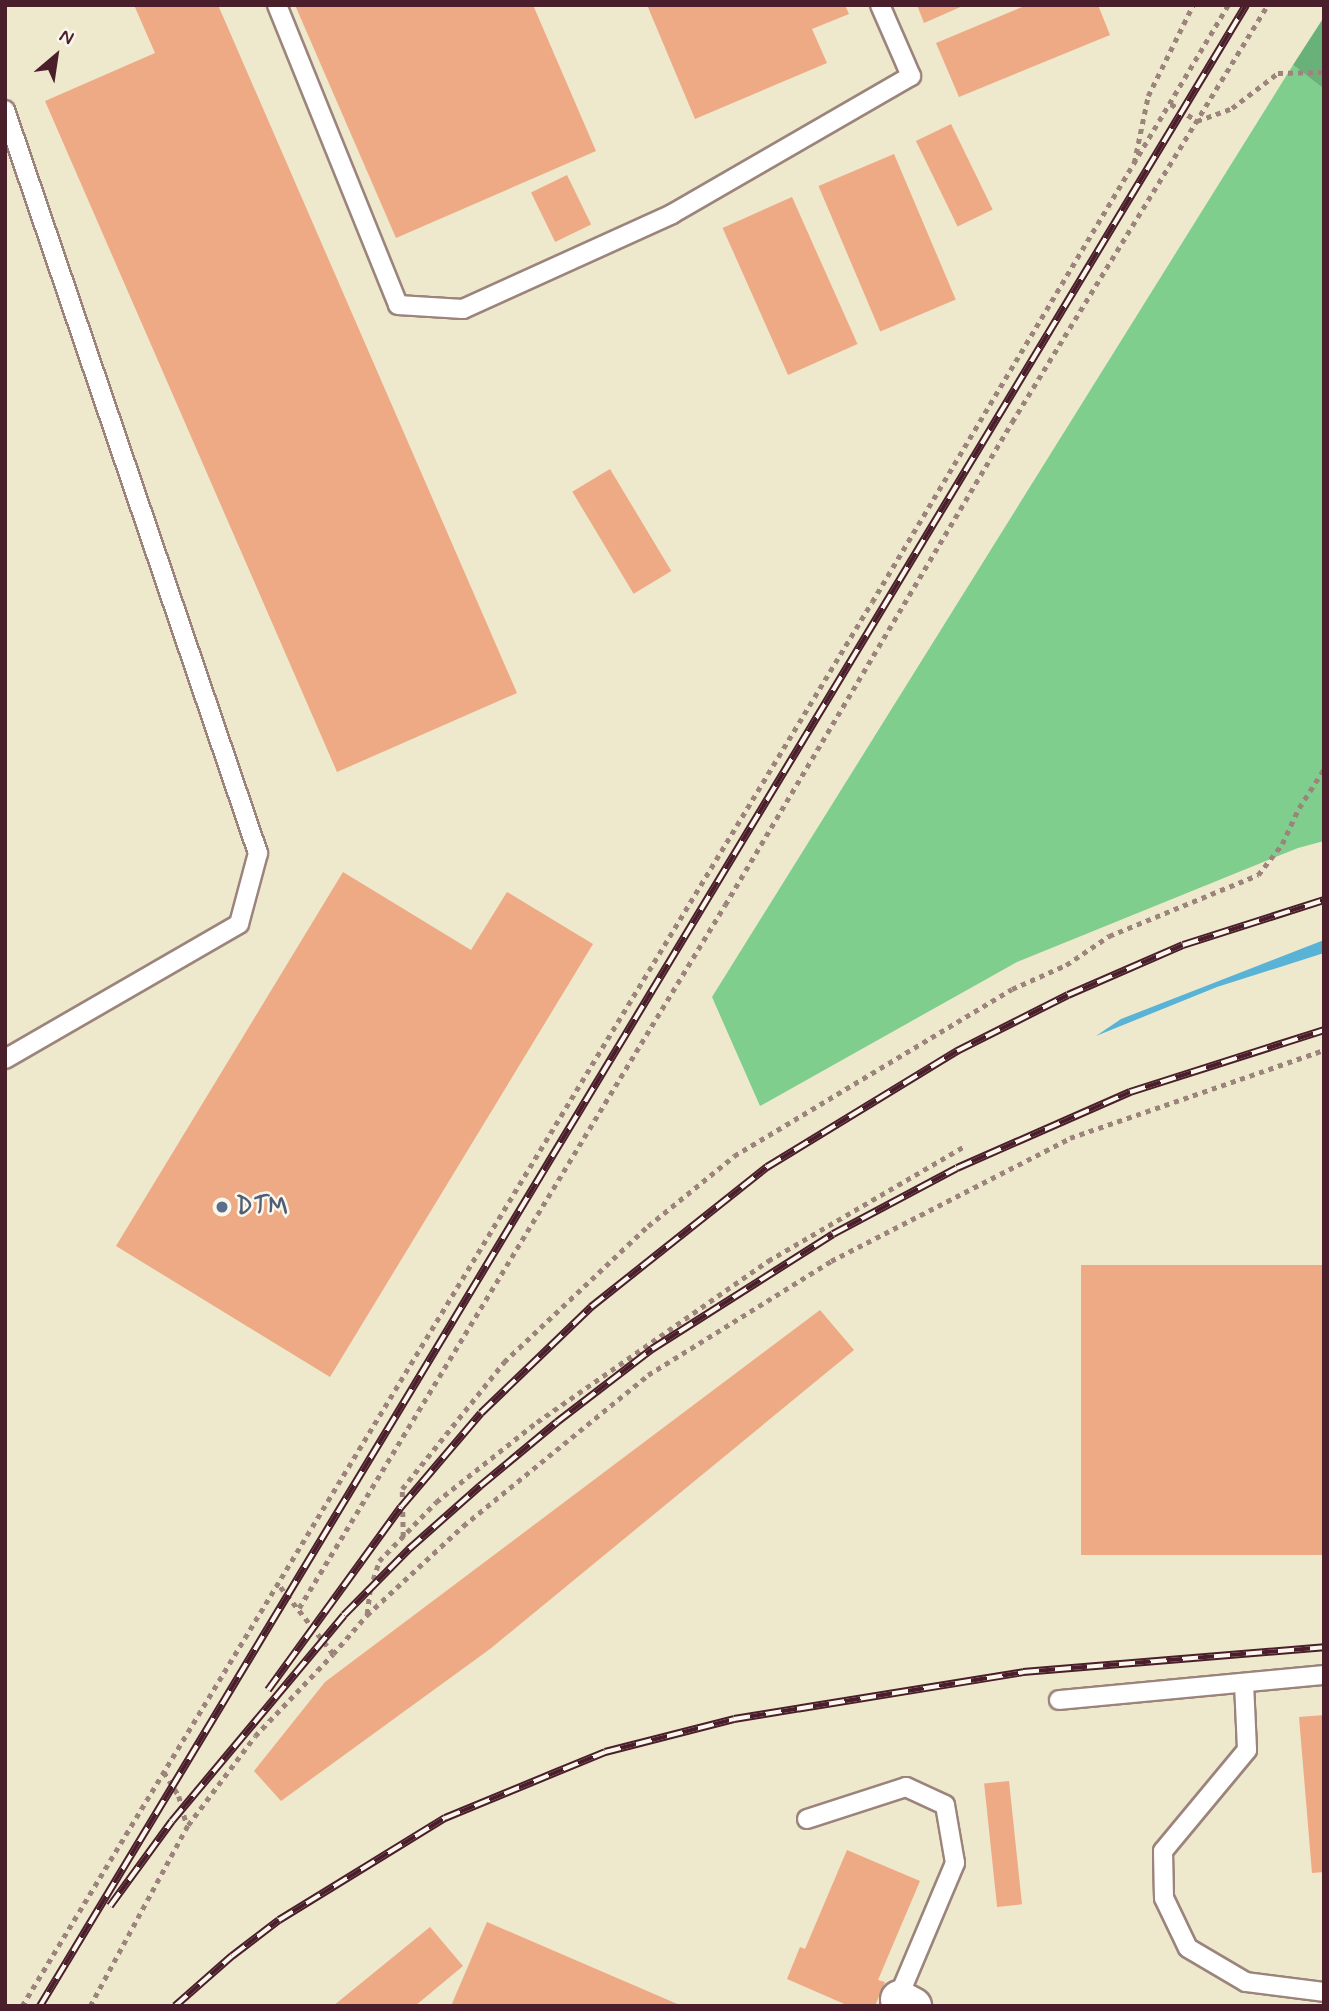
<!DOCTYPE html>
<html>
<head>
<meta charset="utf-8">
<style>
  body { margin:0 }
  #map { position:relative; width:1329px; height:2011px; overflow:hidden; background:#eee8cd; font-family:Mynerve,sans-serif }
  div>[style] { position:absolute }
  .green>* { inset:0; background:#80ce8d }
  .forest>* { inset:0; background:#68b178 }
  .water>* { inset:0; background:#59b3d7 }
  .building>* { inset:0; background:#eeaa84; transform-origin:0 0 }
  .path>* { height:4.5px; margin-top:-2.25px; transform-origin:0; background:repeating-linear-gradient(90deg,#9c847c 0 5px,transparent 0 10px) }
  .roads { filter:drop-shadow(2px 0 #9c847c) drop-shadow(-2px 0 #9c847c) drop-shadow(0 2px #9c847c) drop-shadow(0 -2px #9c847c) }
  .service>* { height:18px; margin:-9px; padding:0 9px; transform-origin:9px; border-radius:9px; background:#fff }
  .minor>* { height:37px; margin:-18.5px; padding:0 18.5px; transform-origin:18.5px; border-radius:18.5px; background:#fff }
  .rail>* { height:8px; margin-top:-4px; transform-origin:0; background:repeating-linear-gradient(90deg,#fbf7ec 0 16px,#4a1f2b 0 32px); box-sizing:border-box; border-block:2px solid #4a1f2b }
  .dots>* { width:19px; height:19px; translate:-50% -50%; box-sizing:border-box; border:4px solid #fbf7ec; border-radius:50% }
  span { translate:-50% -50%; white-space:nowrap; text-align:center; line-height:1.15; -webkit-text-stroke:5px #fbf7ec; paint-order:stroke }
  .service-label { font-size:24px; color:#4e5e75; font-weight:700 }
  .left { translate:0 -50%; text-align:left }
  .frame { position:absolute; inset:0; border:7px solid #4a1f2b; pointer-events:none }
  .north { position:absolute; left:21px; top:21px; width:70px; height:70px; -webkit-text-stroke:5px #fbf7ec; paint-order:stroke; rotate:29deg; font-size:19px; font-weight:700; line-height:28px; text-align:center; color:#4a1f2b }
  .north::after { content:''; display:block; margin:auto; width:24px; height:32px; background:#4a1f2b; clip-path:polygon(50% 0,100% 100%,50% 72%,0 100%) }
</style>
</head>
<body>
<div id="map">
  <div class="green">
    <i style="clip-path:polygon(1293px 65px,1324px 89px,1324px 841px,1298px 848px,1017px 962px,760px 1106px,712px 997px)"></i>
  </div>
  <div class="forest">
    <i style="clip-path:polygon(1324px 17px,1324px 89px,1293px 65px)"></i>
  </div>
  <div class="water">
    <i style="clip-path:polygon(1324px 940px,1324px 953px,1217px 987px,1096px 1036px,1121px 1019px)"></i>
  </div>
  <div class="building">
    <i style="clip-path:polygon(134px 5px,218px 5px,517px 693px,337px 772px,45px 101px,155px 53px)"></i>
    <i style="clip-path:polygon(295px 5px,533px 5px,596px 151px,396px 238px)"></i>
    <i style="clip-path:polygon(647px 5px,845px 5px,849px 14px,812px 29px,827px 63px,695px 119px)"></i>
    <i style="clip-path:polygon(917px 5px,965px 5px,924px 23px)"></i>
    <i style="clip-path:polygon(1027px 5px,1098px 5px,1110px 35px,959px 97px,936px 43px)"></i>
    <i style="left:951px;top:124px;width:95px;height:39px;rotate:64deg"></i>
    <i style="left:894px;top:154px;width:158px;height:82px;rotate:67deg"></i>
    <i style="left:567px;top:175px;width:55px;height:40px;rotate:64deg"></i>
    <i style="left:792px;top:197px;width:161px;height:76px;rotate:66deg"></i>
    <i style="left:610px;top:469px;width:119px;height:44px;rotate:59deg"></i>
    <i style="clip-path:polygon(343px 872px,471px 950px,507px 892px,593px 944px,330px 1377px,116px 1246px)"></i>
    <i style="left:1324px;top:1265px;width:290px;height:243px;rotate:90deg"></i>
    <i style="clip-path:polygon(820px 1310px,854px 1350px,490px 1649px,281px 1801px,254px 1771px,325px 1682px)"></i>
    <i style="clip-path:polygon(1324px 1715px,1324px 1872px,1312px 1873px,1299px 1717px)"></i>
    <i style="left:1009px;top:1781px;width:124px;height:25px;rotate:84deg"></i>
    <i style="clip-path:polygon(847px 1850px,920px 1881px,878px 1980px,885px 1982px,875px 2006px,849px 2006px,787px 1979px,800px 1947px,805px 1949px)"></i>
    <i style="clip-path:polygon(487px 1922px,682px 2006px,451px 2006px)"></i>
    <i style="clip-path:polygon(430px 1927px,463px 1966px,415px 2006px,333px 2006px)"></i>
  </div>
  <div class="path">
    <i style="left:1171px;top:104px;width:31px;rotate:33deg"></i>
    <i style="left:1197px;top:121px;width:37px;rotate:-20deg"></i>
    <i style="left:1232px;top:108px;width:58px;rotate:-37.3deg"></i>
    <i style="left:1278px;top:73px;width:46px;rotate:-1.2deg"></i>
    <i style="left:1134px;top:163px;width:68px;rotate:-78.2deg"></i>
    <i style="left:1148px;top:96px;width:102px;rotate:-63.7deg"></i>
    <i style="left:403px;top:1537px;width:48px;rotate:-91.2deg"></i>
    <i style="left:402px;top:1489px;width:163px;rotate:-51.2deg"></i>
    <i style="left:504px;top:1362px;width:198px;rotate:-43.4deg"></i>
    <i style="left:648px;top:1226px;width:111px;rotate:-39.1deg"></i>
    <i style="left:734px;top:1156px;width:324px;rotate:-31deg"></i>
    <i style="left:1012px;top:989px;width:59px;rotate:-24deg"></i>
    <i style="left:1066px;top:965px;width:52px;rotate:-34deg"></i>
    <i style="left:1109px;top:936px;width:161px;rotate:-22.3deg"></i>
    <i style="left:1258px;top:875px;width:39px;rotate:-52deg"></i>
    <i style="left:1282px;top:844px;width:40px;rotate:-65deg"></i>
    <i style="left:1299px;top:808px;width:46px;rotate:-57.3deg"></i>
    <i style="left:299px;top:1608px;width:822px;rotate:-58.79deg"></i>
    <i style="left:725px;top:905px;width:562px;rotate:-59.28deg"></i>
    <i style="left:1012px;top:422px;width:489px;rotate:-58.5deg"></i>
    <i style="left:367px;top:1614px;width:25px;rotate:-83deg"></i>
    <i style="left:370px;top:1589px;width:29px;rotate:-72deg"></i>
    <i style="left:379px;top:1561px;width:82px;rotate:-46deg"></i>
    <i style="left:436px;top:1502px;width:129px;rotate:-38.4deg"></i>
    <i style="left:537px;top:1422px;width:282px;rotate:-34.9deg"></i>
    <i style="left:768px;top:1261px;width:226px;rotate:-30.3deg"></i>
    <i style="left:333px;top:1654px;width:52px;rotate:-48.9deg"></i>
    <i style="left:367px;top:1615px;width:131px;rotate:-42.8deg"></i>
    <i style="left:463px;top:1526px;width:239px;rotate:-39.2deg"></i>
    <i style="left:648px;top:1375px;width:216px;rotate:-31.9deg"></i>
    <i style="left:831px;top:1261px;width:269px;rotate:-27.2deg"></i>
    <i style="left:1070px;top:1138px;width:269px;rotate:-19.1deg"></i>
    <i style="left:164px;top:1772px;width:28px;rotate:58deg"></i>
    <i style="left:179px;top:1796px;width:30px;rotate:75deg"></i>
    <i style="left:22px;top:2006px;width:1641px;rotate:-58.81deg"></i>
    <i style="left:872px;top:602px;width:695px;rotate:-59.19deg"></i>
    <i style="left:90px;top:2006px;width:206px;rotate:-61.6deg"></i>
    <i style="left:188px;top:1825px;width:111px;rotate:-53deg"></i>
    <i style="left:255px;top:1736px;width:113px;rotate:-46.4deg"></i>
    <i style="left:333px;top:1654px;width:90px;rotate:-128.3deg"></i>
  </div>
  <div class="roads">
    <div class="service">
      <i style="left:277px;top:5px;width:323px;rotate:68deg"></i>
      <i style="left:398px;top:305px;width:65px;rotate:3.5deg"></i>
      <i style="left:463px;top:309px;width:230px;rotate:-24.4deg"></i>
      <i style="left:672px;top:214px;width:276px;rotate:-30deg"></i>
      <i style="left:911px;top:76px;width:77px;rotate:-113.6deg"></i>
      <i style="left:5px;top:110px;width:785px;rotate:71.2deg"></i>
      <i style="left:258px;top:853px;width:73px;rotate:105deg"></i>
      <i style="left:239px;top:924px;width:270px;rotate:150deg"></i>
      <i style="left:1244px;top:1683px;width:67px;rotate:87.4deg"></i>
      <i style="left:1247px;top:1750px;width:131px;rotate:129.7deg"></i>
      <i style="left:1163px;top:1851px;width:47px;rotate:88.8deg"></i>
      <i style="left:1164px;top:1898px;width:55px;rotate:64.4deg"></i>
      <i style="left:1188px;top:1948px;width:67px;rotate:30.4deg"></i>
      <i style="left:1246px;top:1982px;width:79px;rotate:7.3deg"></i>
      <i style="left:1059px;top:1700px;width:266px;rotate:-5.4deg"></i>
      <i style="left:807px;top:1819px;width:104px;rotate:-17.9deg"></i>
      <i style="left:906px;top:1787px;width:43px;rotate:24.8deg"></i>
      <i style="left:945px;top:1805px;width:59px;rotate:80.2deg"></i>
      <i style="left:955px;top:1863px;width:152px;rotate:112.9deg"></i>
    </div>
    <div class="minor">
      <i style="left:899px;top:1999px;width:15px;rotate:28deg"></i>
    </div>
  </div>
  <div class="rail">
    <i style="left:268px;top:1690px;width:226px;rotate:-54deg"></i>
    <i style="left:401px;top:1507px;width:123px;rotate:-49.6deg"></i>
    <i style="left:481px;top:1413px;width:153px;rotate:-43.9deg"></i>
    <i style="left:591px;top:1307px;width:225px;rotate:-38.5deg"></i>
    <i style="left:767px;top:1167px;width:223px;rotate:-31.4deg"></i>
    <i style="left:957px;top:1051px;width:124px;rotate:-26.8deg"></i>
    <i style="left:1068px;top:995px;width:125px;rotate:-23.5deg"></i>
    <i style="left:1183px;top:945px;width:148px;rotate:-17.7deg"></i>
    <i style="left:110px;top:1906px;width:105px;rotate:-53.9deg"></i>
    <i style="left:172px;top:1821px;width:268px;rotate:-50.1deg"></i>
    <i style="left:344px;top:1615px;width:93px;rotate:-45.4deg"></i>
    <i style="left:409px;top:1549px;width:95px;rotate:-41.6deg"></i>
    <i style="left:480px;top:1486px;width:100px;rotate:-39.7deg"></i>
    <i style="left:557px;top:1422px;width:120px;rotate:-37.5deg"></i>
    <i style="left:652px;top:1349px;width:214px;rotate:-32.4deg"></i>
    <i style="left:833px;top:1234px;width:140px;rotate:-28deg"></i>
    <i style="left:957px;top:1168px;width:189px;rotate:-23.7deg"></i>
    <i style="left:1130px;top:1092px;width:204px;rotate:-17.7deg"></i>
    <i style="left:40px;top:2006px;width:2336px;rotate:-58.92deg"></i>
    <i style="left:175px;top:2006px;width:76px;rotate:-41.3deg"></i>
    <i style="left:232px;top:1956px;width:59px;rotate:-37.5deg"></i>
    <i style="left:279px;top:1920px;width:195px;rotate:-31.6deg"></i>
    <i style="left:445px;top:1818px;width:173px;rotate:-22.4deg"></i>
    <i style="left:605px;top:1752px;width:133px;rotate:-14.3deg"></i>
    <i style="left:734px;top:1719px;width:293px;rotate:-9.2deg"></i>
    <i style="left:1023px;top:1672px;width:302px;rotate:-4.7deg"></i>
  </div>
  <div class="dots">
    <i style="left:222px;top:1207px;background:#5c6f8a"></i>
  </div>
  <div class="service-label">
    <span class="left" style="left:236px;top:1207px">DTM</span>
  </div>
  <div class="frame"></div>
  <div class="north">N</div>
</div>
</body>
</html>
